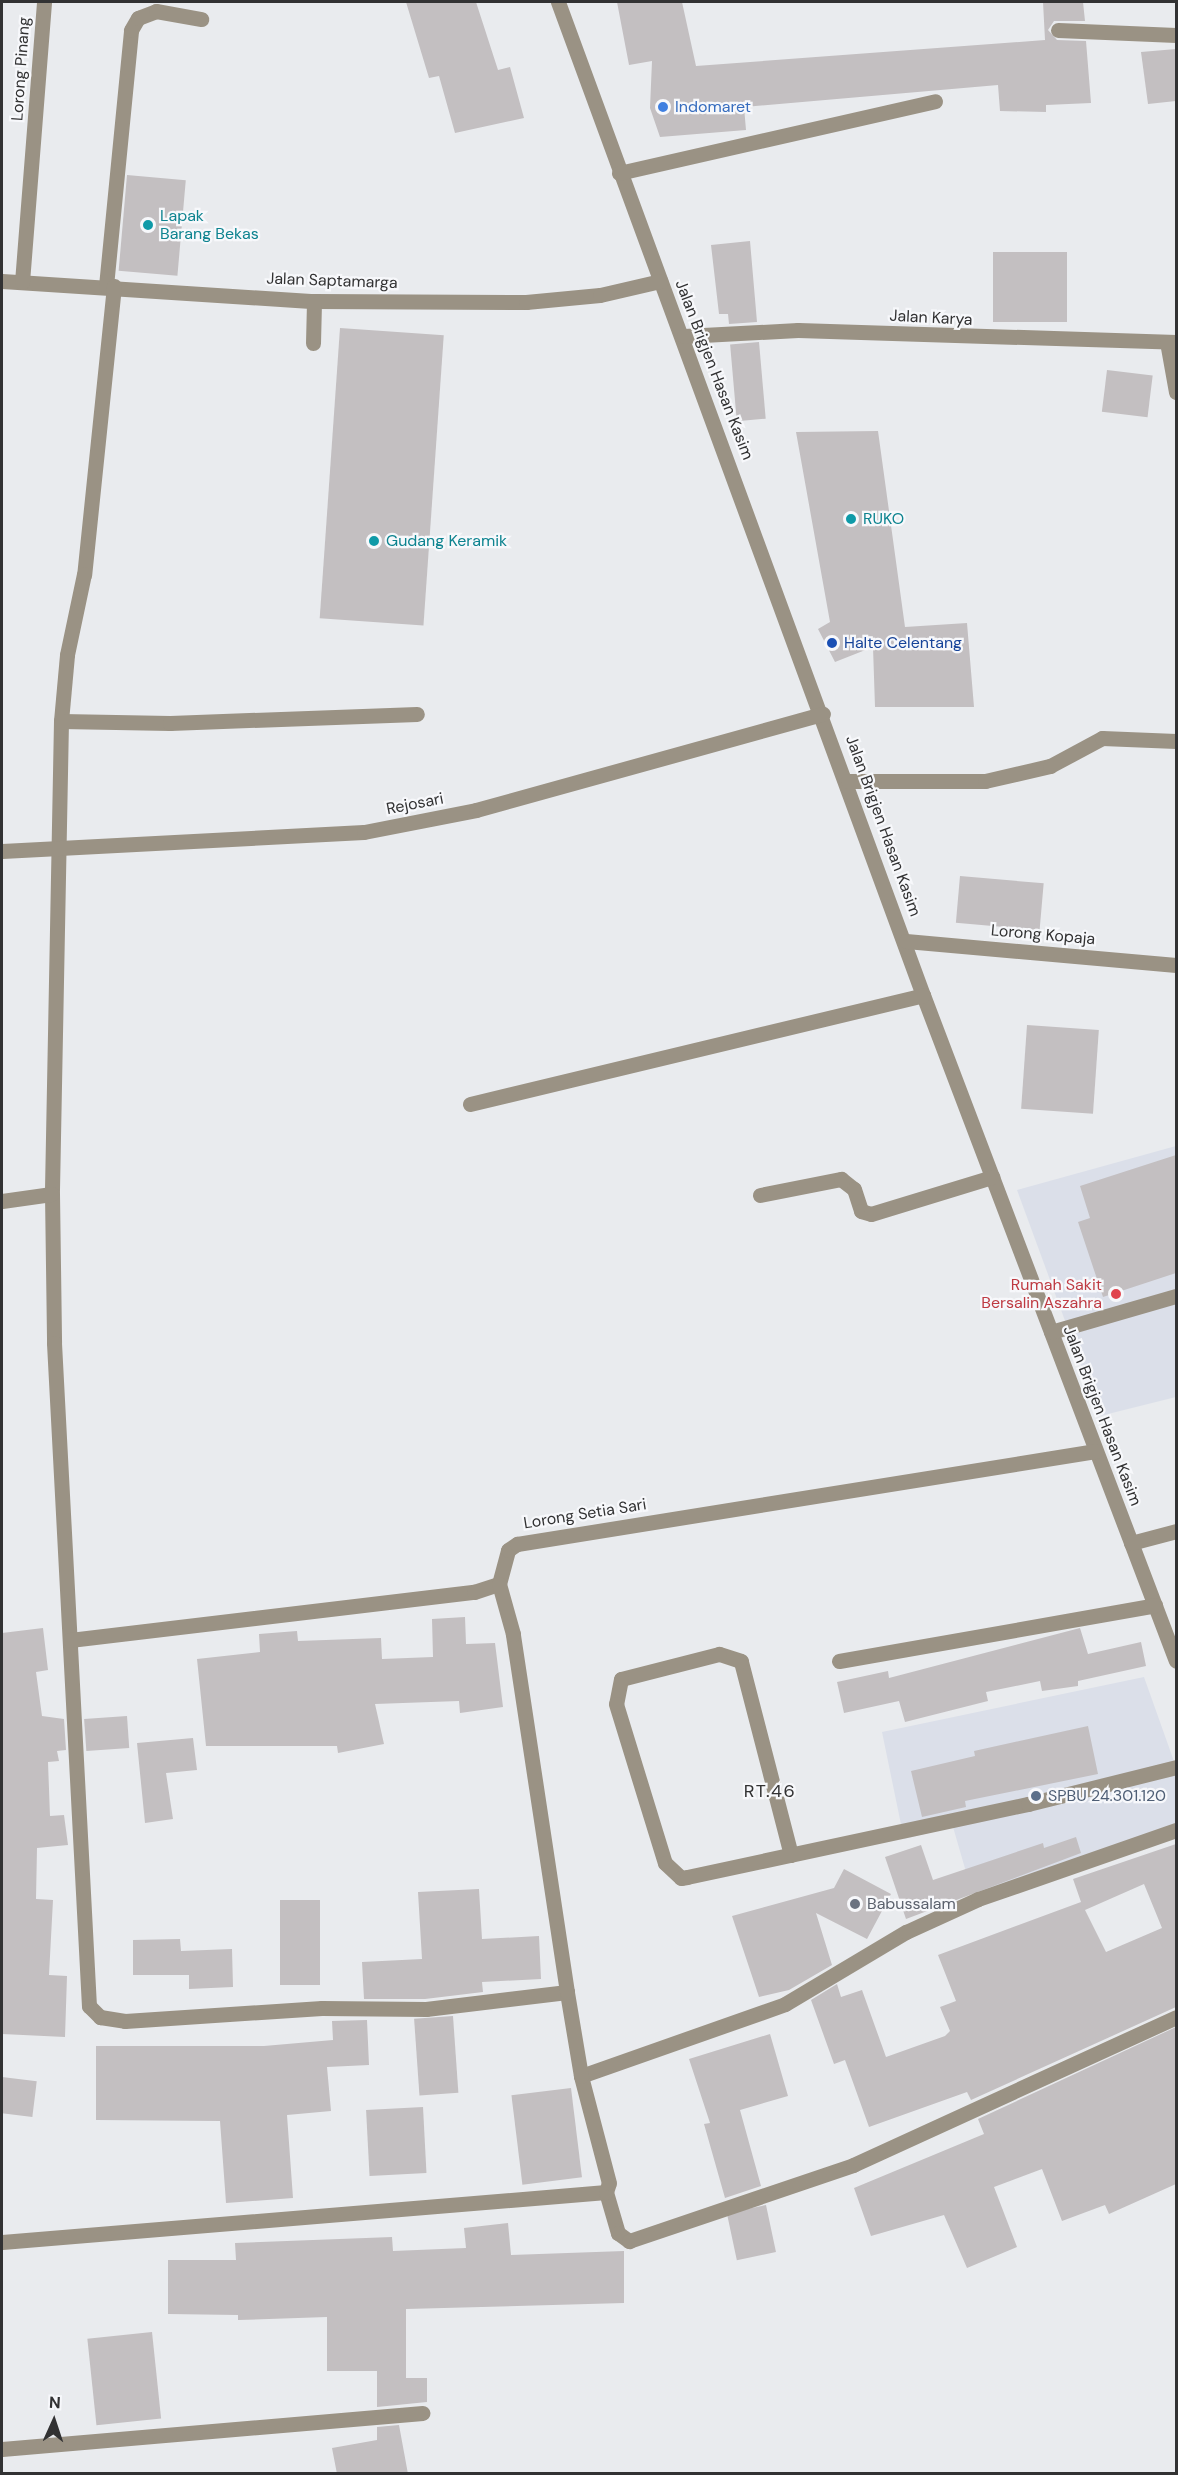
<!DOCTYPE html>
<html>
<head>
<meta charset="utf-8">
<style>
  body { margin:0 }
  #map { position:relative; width:1178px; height:2475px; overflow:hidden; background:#e9ebee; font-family:"DM Sans",sans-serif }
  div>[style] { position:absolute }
  .built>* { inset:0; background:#dbdfe9 }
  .building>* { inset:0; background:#c3bfc1; transform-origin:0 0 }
  .minor>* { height:15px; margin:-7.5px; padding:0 7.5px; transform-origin:7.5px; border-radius:7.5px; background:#9a9284 }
  .dots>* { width:16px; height:16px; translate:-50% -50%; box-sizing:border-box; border:3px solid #f7f8fb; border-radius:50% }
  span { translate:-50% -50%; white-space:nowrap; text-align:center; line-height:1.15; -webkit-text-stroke:4.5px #f7f8fb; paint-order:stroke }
  .street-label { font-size:16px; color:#323233 }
  .shop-label { font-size:16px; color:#366cbe }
  .left { translate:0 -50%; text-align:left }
  .culture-label { font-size:16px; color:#0d838f }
  .transit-label { font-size:16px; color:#164399 }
  .health-label { font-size:16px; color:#be3a42 }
  .right { translate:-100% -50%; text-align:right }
  .service-label { font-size:16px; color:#4e5e75 }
  .worship-label { font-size:16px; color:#5b616d }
  .neighbourhood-label { font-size:18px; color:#323233; letter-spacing:1.5px }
  .frame { position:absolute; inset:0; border:3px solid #323233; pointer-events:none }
  .north { position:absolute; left:24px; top:2391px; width:60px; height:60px; -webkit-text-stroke:4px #f7f8fb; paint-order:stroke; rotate:3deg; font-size:16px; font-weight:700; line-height:24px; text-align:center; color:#323233 }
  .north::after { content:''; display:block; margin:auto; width:21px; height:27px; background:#323233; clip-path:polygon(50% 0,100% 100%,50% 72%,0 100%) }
</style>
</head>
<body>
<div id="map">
  <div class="built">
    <i style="clip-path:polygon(1176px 1146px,1176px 1397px,1100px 1416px,1017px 1190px)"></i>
    <i style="clip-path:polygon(1144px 1677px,1176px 1767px,1176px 1826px,973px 1896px,953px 1827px,904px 1839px,882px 1732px)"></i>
  </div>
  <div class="building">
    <i style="clip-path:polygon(406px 2px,476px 2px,498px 70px,510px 67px,524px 118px,455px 133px,439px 76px,429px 78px)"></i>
    <i style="clip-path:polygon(617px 2px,682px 2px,696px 66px,1045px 40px,1043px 2px,1083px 2px,1085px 21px,1054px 21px,1048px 30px,1057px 40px,1086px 41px,1091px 103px,1046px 105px,1046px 112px,1000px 111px,998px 85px,744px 107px,746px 130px,660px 137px,650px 108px,652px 61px,629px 65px)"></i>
    <i style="clip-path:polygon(1176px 49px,1176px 101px,1148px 104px,1141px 52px)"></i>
    <i style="left:127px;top:175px;width:59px;height:96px;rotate:5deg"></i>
    <i style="clip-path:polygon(750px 241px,757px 322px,729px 324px,728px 314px,719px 314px,711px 245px)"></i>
    <i style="left:993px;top:252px;width:74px;height:70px"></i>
    <i style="left:340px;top:328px;width:104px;height:291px;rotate:4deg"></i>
    <i style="left:759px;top:342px;width:77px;height:29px;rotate:85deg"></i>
    <i style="left:1107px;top:370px;width:46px;height:42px;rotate:7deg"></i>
    <i style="clip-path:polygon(878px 431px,905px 627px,967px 623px,974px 707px,875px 707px,873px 647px,835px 662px,818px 629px,830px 622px,796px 432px)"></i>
    <i style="left:960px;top:876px;width:84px;height:47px;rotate:5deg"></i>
    <i style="left:1027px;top:1025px;width:72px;height:84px;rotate:4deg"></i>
    <i style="clip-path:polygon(1176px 1155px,1176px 1273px,1103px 1297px,1078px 1222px,1090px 1218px,1080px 1186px)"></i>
    <i style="clip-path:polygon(465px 1617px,466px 1644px,495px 1643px,503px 1707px,460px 1713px,459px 1701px,375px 1704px,384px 1744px,338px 1753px,337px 1746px,206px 1746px,197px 1659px,260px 1652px,259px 1634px,297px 1631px,298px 1641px,381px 1638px,382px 1659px,433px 1657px,432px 1619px)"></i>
    <i style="clip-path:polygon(43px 1628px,48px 1670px,36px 1672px,42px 1716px,64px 1719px,66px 1750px,57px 1751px,59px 1761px,48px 1762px,50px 1816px,64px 1815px,68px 1845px,37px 1848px,36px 1899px,53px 1900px,49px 1975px,67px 1976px,65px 2037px,2px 2034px,2px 1633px)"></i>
    <i style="clip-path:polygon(1080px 1628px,1088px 1654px,1141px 1642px,1146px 1666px,1078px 1681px,1078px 1686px,1042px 1691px,1040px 1681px,986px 1692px,988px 1701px,905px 1722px,899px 1701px,844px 1713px,837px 1682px,888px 1671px,889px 1678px)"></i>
    <i style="left:127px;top:1716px;width:32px;height:43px;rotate:86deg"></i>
    <i style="clip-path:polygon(1088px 1726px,1098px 1774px,965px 1801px,966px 1807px,922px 1817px,911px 1771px,975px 1756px,974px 1751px)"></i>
    <i style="clip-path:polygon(193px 1738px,197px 1770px,166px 1773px,173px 1819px,145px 1823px,137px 1743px)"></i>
    <i style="clip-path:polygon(1076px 1837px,1081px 1853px,906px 1919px,885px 1857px,921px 1845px,933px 1880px,1043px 1843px,1044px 1848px)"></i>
    <i style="clip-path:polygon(evenodd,1176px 1844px,1176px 2007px,971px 2100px,967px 2092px,869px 2127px,845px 2060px,834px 2064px,811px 2000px,837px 1984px,841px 1997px,862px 1990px,886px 2057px,945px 2036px,950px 2031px,940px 2007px,956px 2001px,938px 1955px,1081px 1902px,1073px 1879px,1176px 1844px,1144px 1884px,1162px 1928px,1106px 1952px,1085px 1910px,1144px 1884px)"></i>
    <i style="clip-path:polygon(844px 1869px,891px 1894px,867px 1939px,816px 1913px,832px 1965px,789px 1990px,759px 1997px,732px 1916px,834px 1888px)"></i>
    <i style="clip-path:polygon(479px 1889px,482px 1939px,539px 1936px,541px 1979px,482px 1982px,483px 1992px,425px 1999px,364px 1999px,362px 1962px,422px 1959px,418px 1892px)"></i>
    <i style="left:280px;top:1900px;width:40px;height:85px"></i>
    <i style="clip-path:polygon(180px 1939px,181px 1951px,232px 1949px,233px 1987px,189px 1989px,189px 1975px,133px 1975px,133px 1940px)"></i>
    <i style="left:453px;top:2016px;width:77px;height:39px;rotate:86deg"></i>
    <i style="clip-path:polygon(367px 2020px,369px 2065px,327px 2067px,331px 2111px,287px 2115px,293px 2198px,226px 2203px,220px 2121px,96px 2120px,96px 2046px,264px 2046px,333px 2040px,332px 2021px)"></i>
    <i style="clip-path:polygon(1176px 2027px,1176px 2184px,1109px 2214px,1105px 2205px,1062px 2221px,1042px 2169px,994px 2187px,1017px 2247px,967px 2268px,944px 2215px,871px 2236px,854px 2188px,984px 2134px,978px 2119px)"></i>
    <i style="clip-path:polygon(770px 2034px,788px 2096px,740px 2110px,761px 2186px,725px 2198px,704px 2124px,710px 2123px,689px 2059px)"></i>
    <i style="left:2px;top:2077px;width:35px;height:36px;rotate:7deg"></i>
    <i style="left:571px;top:2088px;width:90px;height:60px;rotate:83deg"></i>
    <i style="left:423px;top:2107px;width:66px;height:57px;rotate:87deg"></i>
    <i style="left:766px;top:2205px;width:48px;height:40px;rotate:78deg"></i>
    <i style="clip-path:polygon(508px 2223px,511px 2255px,624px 2251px,624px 2303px,406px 2309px,406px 2378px,427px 2378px,427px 2402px,377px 2407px,377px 2371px,327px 2371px,327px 2317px,238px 2320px,238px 2315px,168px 2314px,168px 2260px,236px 2260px,235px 2243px,392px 2237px,393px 2251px,466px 2248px,464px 2228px)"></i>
    <i style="left:152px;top:2332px;width:87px;height:65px;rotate:84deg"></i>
    <i style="clip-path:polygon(399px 2425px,408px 2474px,337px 2474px,332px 2448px,377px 2440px,377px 2427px)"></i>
  </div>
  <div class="minor">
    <i style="left:558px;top:2px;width:1058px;rotate:69.82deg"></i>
    <i style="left:923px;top:995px;width:712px;rotate:69.2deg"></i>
    <i style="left:1058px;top:30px;width:118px;rotate:2.4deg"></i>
    <i style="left:619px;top:173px;width:324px;rotate:-12.8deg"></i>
    <i style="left:2px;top:281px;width:313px;rotate:3.7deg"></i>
    <i style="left:314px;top:301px;width:212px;rotate:0.3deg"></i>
    <i style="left:526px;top:302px;width:74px;rotate:-5.4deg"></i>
    <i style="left:600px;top:295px;width:62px;rotate:-13.1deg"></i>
    <i style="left:22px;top:282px;width:281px;rotate:-85.5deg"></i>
    <i style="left:106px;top:286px;width:257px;rotate:-84.4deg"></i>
    <i style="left:131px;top:30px;width:14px;rotate:-60deg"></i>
    <i style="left:138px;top:18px;width:19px;rotate:-21deg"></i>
    <i style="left:156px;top:11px;width:46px;rotate:10.1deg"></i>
    <i style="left:114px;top:286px;width:290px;rotate:95.9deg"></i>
    <i style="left:84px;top:574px;width:83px;rotate:101.9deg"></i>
    <i style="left:67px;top:655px;width:66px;rotate:95.2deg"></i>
    <i style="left:61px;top:721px;width:473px;rotate:91.1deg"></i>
    <i style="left:52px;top:1194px;width:149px;rotate:89.2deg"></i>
    <i style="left:54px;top:1343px;width:664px;rotate:86.98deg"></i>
    <i style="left:89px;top:2006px;width:16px;rotate:45deg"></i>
    <i style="left:100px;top:2017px;width:25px;rotate:9deg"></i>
    <i style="left:125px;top:2021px;width:197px;rotate:-3.8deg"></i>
    <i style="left:322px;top:2008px;width:104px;rotate:0.6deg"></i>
    <i style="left:426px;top:2009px;width:142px;rotate:-6.9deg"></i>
    <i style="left:684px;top:336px;width:114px;rotate:-3deg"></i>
    <i style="left:798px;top:330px;width:378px;rotate:1.8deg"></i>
    <i style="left:1167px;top:342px;width:51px;rotate:79.8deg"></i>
    <i style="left:313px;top:343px;width:42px;rotate:-88.6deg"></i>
    <i style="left:61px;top:721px;width:109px;rotate:1.1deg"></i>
    <i style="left:170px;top:723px;width:247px;rotate:-2.1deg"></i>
    <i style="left:848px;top:781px;width:137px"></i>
    <i style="left:985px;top:781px;width:67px;rotate:-13deg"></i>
    <i style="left:1050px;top:766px;width:59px;rotate:-28.3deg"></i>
    <i style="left:1102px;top:738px;width:74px;rotate:2.3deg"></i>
    <i style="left:2px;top:851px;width:362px;rotate:-3deg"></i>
    <i style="left:364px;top:832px;width:114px;rotate:-11.1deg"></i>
    <i style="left:476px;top:810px;width:360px;rotate:-15.5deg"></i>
    <i style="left:906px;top:941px;width:271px;rotate:5.1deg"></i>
    <i style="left:470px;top:1104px;width:466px;rotate:-13.5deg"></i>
    <i style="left:760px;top:1195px;width:83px;rotate:-11.2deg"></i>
    <i style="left:841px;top:1179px;width:16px;rotate:38deg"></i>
    <i style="left:854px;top:1189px;width:23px;rotate:72deg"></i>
    <i style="left:861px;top:1211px;width:10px;rotate:17deg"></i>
    <i style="left:871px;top:1214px;width:127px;rotate:-17deg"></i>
    <i style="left:2px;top:1201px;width:50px;rotate:-8deg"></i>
    <i style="left:1051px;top:1332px;width:130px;rotate:-16.1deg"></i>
    <i style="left:1131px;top:1543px;width:47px;rotate:-14.9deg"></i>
    <i style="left:70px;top:1640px;width:407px;rotate:-6.8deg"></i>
    <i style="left:474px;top:1592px;width:26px;rotate:-18deg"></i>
    <i style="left:499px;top:1584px;width:35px;rotate:-75deg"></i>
    <i style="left:508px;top:1550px;width:11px;rotate:-34deg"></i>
    <i style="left:517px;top:1544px;width:586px;rotate:-9.13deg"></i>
    <i style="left:839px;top:1661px;width:321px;rotate:-10deg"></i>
    <i style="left:791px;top:1855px;width:200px;rotate:-104.5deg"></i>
    <i style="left:741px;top:1661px;width:23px;rotate:-162deg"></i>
    <i style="left:719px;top:1654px;width:101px;rotate:165.7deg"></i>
    <i style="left:621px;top:1679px;width:25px;rotate:101deg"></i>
    <i style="left:616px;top:1704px;width:166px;rotate:72.9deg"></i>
    <i style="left:665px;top:1863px;width:22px;rotate:43deg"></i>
    <i style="left:681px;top:1878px;width:6px;rotate:-9deg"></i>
    <i style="left:687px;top:1877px;width:349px;rotate:-12.1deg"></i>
    <i style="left:1028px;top:1804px;width:153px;rotate:-14deg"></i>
    <i style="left:581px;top:2076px;width:216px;rotate:-19.4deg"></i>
    <i style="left:785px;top:2004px;width:141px;rotate:-30.8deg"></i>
    <i style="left:906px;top:1932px;width:79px;rotate:-24.6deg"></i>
    <i style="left:978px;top:1899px;width:210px;rotate:-19.2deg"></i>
    <i style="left:606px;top:2192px;width:43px;rotate:73.7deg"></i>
    <i style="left:618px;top:2233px;width:14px;rotate:36deg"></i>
    <i style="left:629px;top:2241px;width:237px;rotate:-18.7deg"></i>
    <i style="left:853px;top:2165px;width:355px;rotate:-24.6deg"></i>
    <i style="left:2px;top:2242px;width:606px;rotate:-4.73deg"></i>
    <i style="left:606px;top:2192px;width:9px;rotate:-72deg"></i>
    <i style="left:609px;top:2183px;width:111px;rotate:-104.7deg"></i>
    <i style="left:581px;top:2076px;width:85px;rotate:-99.5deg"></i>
    <i style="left:567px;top:1992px;width:362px;rotate:-98.6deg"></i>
    <i style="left:513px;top:1634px;width:52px;rotate:-105.6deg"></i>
    <i style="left:2px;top:2449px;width:422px;rotate:-4.9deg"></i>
  </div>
  <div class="dots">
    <i style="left:663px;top:107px;background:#3f7fe0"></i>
    <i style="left:148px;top:225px;background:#0f9aa8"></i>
    <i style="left:851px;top:519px;background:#0f9aa8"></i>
    <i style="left:374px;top:541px;background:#0f9aa8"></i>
    <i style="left:832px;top:643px;background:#1a4fb4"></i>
    <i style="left:1116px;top:1294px;background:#e0444e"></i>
    <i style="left:1036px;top:1796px;background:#5c6f8a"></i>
    <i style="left:855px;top:1904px;background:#6b7280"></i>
  </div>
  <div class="street-label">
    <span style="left:21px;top:69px;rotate:-86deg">Lorong Pinang</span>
    <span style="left:332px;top:281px;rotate:2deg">Jalan Saptamarga</span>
    <span style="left:931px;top:318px;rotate:3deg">Jalan Karya</span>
    <span style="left:714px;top:370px;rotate:69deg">Jalan Brigjen Hasan Kasim</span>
    <span style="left:415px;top:804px;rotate:-11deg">Rejosari</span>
    <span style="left:883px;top:826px;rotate:70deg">Jalan Brigjen Hasan Kasim</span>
    <span style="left:1043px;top:935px;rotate:5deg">Lorong Kopaja</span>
    <span style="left:1102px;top:1416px;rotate:69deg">Jalan Brigjen Hasan Kasim</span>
    <span style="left:585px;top:1514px;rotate:-9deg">Lorong Setia Sari</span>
  </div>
  <div class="shop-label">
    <span class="left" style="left:675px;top:107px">Indomaret</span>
  </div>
  <div class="culture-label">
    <span class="left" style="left:160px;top:225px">Lapak<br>Barang Bekas</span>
    <span class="left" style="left:863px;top:519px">RUKO</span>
    <span class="left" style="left:386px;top:541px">Gudang Keramik</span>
  </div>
  <div class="transit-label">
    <span class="left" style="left:844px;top:643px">Halte Celentang</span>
  </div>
  <div class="health-label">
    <span class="right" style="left:1102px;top:1294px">Rumah Sakit<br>Bersalin Aszahra</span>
  </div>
  <div class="service-label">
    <span class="left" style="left:1048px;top:1796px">SPBU 24.301.120</span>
  </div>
  <div class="worship-label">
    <span class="left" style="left:867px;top:1904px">Babussalam</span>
  </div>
  <div class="neighbourhood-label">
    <span style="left:770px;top:1791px">RT.46</span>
  </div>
  <div class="frame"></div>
  <div class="north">N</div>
</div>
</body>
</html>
